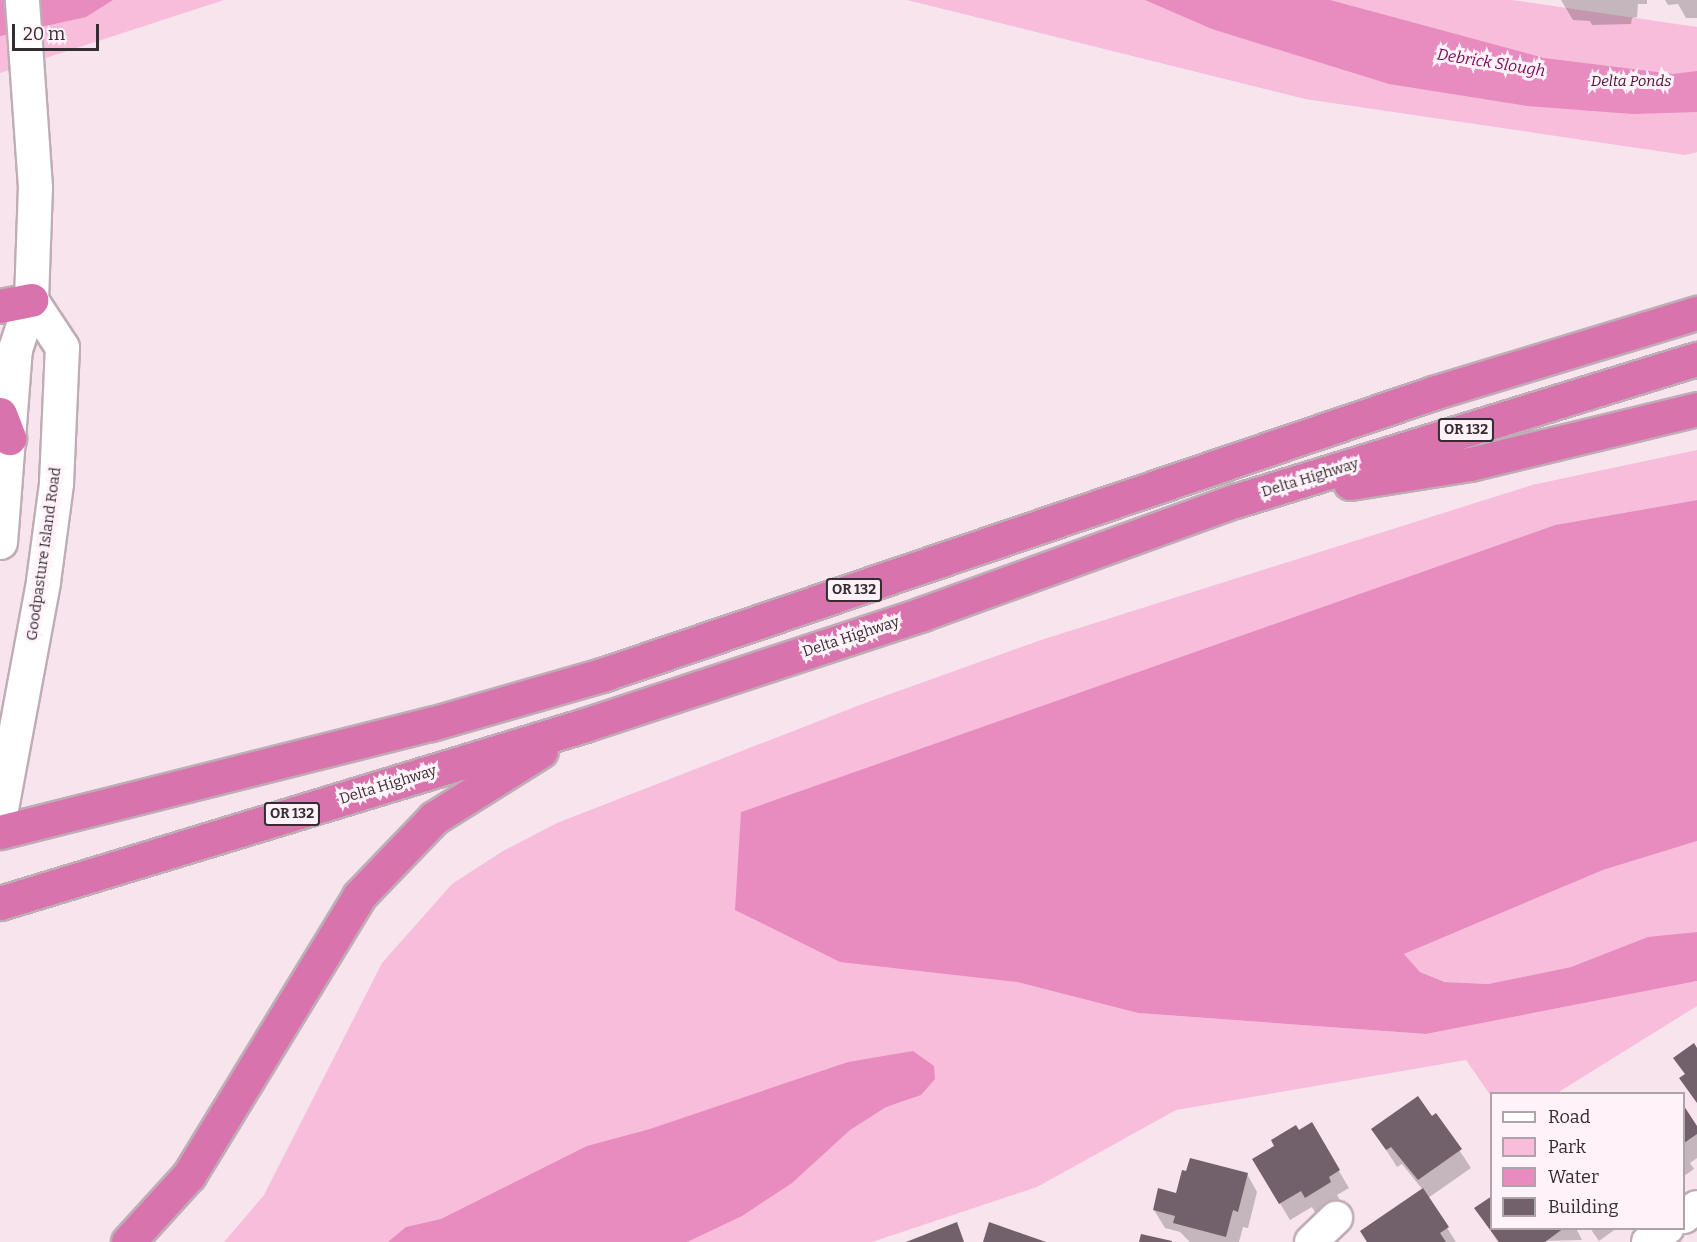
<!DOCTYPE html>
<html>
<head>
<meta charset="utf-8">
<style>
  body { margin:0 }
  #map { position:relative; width:1697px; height:1242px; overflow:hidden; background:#f7e4ed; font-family:Bitter,serif }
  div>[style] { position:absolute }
  .green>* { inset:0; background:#f7bddb }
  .water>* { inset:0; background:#e88bbf }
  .shadow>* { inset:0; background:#0003 }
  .building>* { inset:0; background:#72616a }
  .roads { filter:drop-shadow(2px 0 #bfadb6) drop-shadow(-2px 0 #bfadb6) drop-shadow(0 2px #bfadb6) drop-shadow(0 -2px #bfadb6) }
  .minor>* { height:32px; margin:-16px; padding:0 16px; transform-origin:16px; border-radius:16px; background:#fff }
  .secondary>* { height:33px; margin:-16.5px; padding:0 16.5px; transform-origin:16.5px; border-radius:16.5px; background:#fff }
  .motorway>* { height:33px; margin:-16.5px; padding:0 16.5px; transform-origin:16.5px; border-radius:16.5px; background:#d973ad }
  span { translate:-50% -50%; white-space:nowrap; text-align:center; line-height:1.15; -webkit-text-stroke:6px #fff3f9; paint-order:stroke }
  .shield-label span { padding:2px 4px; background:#fff3f9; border:2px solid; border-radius:4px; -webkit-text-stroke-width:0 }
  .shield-label { font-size:14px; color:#332c30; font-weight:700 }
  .park-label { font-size:15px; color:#480f33; font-style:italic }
  .street-label { font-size:15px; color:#332c30 }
  .water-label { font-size:16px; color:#7a0756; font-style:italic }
  .legend { position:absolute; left:1490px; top:1092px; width:195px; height:138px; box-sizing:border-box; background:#fff3f9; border:2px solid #ada3a9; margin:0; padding:8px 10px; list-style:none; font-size:18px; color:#332c30 }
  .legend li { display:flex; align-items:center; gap:12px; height:30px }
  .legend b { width:30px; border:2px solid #ada3a9 }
  .scale { position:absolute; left:12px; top:24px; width:87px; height:27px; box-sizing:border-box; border:3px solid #332c30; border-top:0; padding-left:8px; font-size:18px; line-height:21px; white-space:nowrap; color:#332c30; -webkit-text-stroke:4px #fff3f9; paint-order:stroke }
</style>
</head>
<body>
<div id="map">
  <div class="green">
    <i style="clip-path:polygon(0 0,224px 0,0 73px)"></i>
    <i style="clip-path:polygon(907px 0,1512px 0,1697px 27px,1697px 152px,1685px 155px,1305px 99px)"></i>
    <i style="clip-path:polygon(1697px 450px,1697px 500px,1555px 525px,741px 812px,1017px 982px,1138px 1013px,1426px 1034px,1697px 981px,1697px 1006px,1557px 1093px,1491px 1096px,1466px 1060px,1176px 1110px,1037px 1187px,872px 1242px,224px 1242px,264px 1195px,382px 963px,452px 884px,503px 851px,557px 823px,865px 703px,1041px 640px,1532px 485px)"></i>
    <i style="clip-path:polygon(1697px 841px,1697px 932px,1648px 938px,1571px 967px,1488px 984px,1446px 982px,1420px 972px,1404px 954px,1603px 870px)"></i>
  </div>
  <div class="water">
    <i style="clip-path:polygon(0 0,113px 0,86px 17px,0 36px)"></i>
    <i style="clip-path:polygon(1145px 0,1330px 0,1544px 58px,1673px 74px,1697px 71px,1697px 112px,1633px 114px,1527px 106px,1389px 84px,1212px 29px)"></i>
    <i style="clip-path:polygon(1697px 500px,1697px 841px,1603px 870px,1404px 954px,1420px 972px,1445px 982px,1488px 984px,1571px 967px,1648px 937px,1697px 932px,1697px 981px,1426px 1034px,1138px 1013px,1017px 982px,840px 962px,735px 910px,741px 812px,1555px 525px)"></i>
    <i style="clip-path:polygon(913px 1051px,934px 1066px,935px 1079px,921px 1095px,886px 1107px,850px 1130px,792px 1183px,742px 1216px,687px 1242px,388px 1242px,406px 1227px,441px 1219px,587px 1146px,650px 1129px,848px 1062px)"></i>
  </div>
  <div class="shadow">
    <i style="clip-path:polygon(1561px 0,1647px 0,1647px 4px,1638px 4px,1637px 17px,1632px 18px,1631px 24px,1592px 25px,1590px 21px,1573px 20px)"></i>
    <i style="clip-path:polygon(1665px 0,1697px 0,1697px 18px,1686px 18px,1678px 4px,1668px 5px)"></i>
    <i style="clip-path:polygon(1684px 1109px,1697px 1129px,1697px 1158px,1690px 1163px,1694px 1169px,1684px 1176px)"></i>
    <i style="clip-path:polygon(1436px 1115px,1471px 1168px,1428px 1198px,1456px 1242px,1368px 1242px,1423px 1190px,1402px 1164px,1397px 1167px,1373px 1129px)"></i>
    <i style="clip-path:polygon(1311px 1124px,1349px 1188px,1337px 1195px,1340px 1200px,1316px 1214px,1312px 1207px,1290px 1220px,1254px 1160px)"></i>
    <i style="clip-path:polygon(1187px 1173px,1247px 1174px,1257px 1192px,1248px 1228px,1243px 1227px,1239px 1242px,1190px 1242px,1180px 1232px,1165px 1228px,1154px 1210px,1177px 1194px)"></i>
    <i style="clip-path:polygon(1476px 1208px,1492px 1228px,1576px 1228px,1582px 1240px,1498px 1242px)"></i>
    <i style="clip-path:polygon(1590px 1228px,1617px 1228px,1599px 1241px)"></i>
  </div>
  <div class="building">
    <i style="clip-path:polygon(1694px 1043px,1697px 1048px,1697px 1103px,1679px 1078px,1685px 1074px,1673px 1058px)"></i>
    <i style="clip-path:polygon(1418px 1096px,1432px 1116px,1436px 1113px,1462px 1149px,1418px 1180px,1391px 1147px,1386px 1150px,1371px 1129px)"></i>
    <i style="clip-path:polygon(1684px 1106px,1697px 1126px,1697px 1134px,1684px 1143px)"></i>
    <i style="clip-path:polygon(1312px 1122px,1340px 1170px,1329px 1177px,1331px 1182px,1305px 1198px,1301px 1191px,1279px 1204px,1252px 1159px,1274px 1146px,1271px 1140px,1296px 1125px,1299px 1130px)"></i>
    <i style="clip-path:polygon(1190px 1158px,1248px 1173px,1238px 1212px,1233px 1210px,1226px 1237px,1173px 1223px,1175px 1216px,1153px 1210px,1158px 1188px,1176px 1193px,1182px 1170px,1186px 1171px)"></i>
    <i style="clip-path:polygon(1423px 1188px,1449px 1227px,1440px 1233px,1446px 1242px,1367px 1242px,1360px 1231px)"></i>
    <i style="clip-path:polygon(1492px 1196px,1492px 1228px,1564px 1228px,1545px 1242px,1499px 1242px,1474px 1208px)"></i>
    <i style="clip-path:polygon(957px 1222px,964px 1242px,906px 1242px)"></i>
    <i style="clip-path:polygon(989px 1222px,1046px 1242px,983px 1242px)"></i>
    <i style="clip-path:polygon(1141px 1234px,1172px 1241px,1172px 1242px,1139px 1242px)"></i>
  </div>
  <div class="roads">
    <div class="minor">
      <i style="left:1684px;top:1217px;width:16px;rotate:-38deg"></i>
      <i style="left:1311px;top:1242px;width:35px;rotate:-44deg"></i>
      <i style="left:1648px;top:1242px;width:24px;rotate:-36deg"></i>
    </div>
    <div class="secondary">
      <i style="left:0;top:542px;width:194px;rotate:-85.6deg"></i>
      <i style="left:15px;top:349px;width:52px;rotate:-71.9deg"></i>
      <i style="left:31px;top:300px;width:113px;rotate:-88deg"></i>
      <i style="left:35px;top:187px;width:187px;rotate:-94deg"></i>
      <i style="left:0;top:814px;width:237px;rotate:-79.5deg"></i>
      <i style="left:43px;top:581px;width:99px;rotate:-82.4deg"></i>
      <i style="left:56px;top:483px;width:136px;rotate:-87.5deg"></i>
      <i style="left:62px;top:347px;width:56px;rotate:-123.4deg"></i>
    </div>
    <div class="motorway">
      <i style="left:0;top:306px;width:32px;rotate:-11deg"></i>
      <i style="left:0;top:414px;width:26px;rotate:69deg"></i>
      <i style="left:1350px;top:483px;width:121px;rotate:-9deg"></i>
      <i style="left:1470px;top:464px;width:234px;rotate:-13.6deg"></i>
      <i style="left:0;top:832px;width:444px;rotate:-14.1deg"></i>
      <i style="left:431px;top:724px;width:178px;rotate:-16deg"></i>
      <i style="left:602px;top:675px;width:878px;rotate:-18.74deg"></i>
      <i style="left:1433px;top:393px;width:276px;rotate:-16.9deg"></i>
      <i style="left:0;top:903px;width:611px;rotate:-16.92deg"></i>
      <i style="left:585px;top:725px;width:355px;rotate:-18.2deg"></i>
      <i style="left:922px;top:614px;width:333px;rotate:-19.9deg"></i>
      <i style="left:1235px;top:501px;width:483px;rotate:-17.1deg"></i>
      <i style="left:128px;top:1242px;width:91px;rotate:-47.7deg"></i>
      <i style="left:189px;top:1175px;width:327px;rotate:-58.6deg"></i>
      <i style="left:359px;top:896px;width:108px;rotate:-46.1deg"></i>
      <i style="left:434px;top:818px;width:126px;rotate:-32.1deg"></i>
    </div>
  </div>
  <div class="shield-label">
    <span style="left:1466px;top:430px">OR 132</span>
    <span style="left:854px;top:590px">OR 132</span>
    <span style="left:292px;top:814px">OR 132</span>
  </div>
  <div class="park-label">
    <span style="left:1631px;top:82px">Delta Ponds</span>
  </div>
  <div class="street-label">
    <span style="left:1310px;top:478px;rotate:-17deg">Delta Highway</span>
    <span style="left:44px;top:554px;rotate:-82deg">Goodpasture Island Road</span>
    <span style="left:851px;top:637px;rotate:-18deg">Delta Highway</span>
    <span style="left:388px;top:785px;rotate:-17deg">Delta Highway</span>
  </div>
  <div class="water-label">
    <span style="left:1491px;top:63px;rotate:9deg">Debrick Slough</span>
  </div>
  <ul class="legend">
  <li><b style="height:8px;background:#fff"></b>Road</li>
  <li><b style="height:16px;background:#f7bddb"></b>Park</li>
  <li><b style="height:16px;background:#e88bbf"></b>Water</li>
  <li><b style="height:16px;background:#72616a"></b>Building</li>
  </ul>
  <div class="scale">20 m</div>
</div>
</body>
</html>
